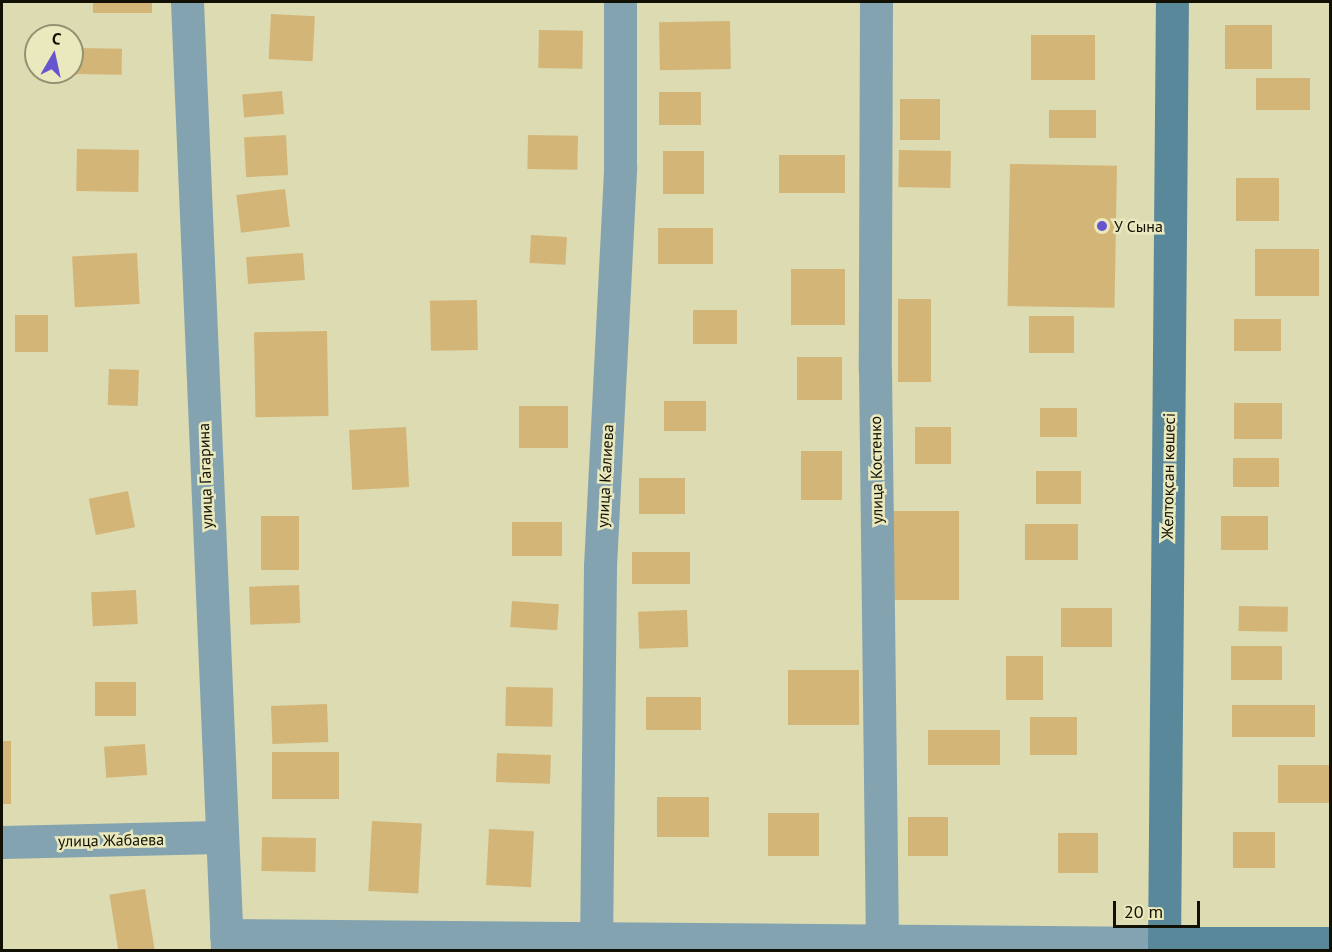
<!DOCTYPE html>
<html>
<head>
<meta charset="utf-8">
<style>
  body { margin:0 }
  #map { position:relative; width:1332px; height:952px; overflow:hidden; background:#dddbb1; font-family:"PT Sans",sans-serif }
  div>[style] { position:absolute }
  .building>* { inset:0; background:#d3b578; transform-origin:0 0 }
  .street>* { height:33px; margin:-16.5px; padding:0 16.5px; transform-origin:16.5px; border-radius:16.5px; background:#84a3b0 }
  .secondary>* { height:33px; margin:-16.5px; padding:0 16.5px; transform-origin:16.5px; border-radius:16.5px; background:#59889b }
  .dots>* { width:16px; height:16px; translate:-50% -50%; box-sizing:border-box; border:3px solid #eae8bd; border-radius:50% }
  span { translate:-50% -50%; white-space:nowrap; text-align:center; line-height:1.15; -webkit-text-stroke:5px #eae8bd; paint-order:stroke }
  .poi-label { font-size:16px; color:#111003 }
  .left { translate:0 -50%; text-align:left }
  .street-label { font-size:16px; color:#111003 }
  .frame { position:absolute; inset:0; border:3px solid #111003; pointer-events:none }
  .north { position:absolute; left:24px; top:24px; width:60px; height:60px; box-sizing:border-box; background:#eae8bd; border:2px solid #939273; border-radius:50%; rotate:9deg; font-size:16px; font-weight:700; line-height:24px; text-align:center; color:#111003 }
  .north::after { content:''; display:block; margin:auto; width:21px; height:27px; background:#6755cf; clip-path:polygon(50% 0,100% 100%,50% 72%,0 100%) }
  .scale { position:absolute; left:1113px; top:901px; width:87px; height:27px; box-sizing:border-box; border:3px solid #111003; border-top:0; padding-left:8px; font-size:18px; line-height:21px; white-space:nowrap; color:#111003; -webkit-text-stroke:4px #eae8bd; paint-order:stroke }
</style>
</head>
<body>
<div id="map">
  <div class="building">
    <i style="left:93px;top:2px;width:59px;height:11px"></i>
    <i style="left:271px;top:14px;width:44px;height:45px;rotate:3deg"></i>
    <i style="left:730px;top:21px;width:48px;height:71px;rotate:89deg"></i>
    <i style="left:1225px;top:25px;width:47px;height:44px"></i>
    <i style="left:539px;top:30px;width:44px;height:38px;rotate:1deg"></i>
    <i style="left:1031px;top:35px;width:64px;height:45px"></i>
    <i style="left:77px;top:48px;width:45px;height:26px;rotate:1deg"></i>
    <i style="left:1256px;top:78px;width:54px;height:32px"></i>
    <i style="left:282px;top:91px;width:23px;height:40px;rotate:85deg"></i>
    <i style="left:701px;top:92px;width:33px;height:42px;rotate:90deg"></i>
    <i style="left:900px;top:99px;width:40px;height:41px"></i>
    <i style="left:1096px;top:110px;width:28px;height:47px;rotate:90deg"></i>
    <i style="left:286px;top:135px;width:40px;height:42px;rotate:87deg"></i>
    <i style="left:528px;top:135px;width:50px;height:34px;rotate:1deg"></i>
    <i style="left:77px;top:149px;width:62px;height:42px;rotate:1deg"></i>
    <i style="left:899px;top:150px;width:52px;height:37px;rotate:1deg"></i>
    <i style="left:663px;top:151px;width:41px;height:43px"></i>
    <i style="left:845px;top:155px;width:38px;height:66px;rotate:90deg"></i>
    <i style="left:1010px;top:164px;width:107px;height:142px;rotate:1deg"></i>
    <i style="left:1236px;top:178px;width:43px;height:43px"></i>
    <i style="left:285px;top:189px;width:38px;height:49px;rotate:83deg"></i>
    <i style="left:658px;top:228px;width:55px;height:36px"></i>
    <i style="left:531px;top:235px;width:36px;height:28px;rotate:3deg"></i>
    <i style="left:1255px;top:249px;width:64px;height:47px"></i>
    <i style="left:137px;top:253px;width:51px;height:65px;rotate:87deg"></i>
    <i style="left:303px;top:253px;width:27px;height:57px;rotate:86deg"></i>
    <i style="left:791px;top:269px;width:54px;height:56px"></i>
    <i style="left:898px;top:299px;width:33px;height:83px"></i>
    <i style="left:477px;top:300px;width:50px;height:47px;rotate:89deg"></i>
    <i style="left:693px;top:310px;width:44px;height:34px"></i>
    <i style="left:15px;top:315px;width:33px;height:37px"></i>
    <i style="left:1029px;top:316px;width:45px;height:37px"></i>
    <i style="left:1234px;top:319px;width:47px;height:32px"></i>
    <i style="left:327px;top:331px;width:85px;height:73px;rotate:89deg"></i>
    <i style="left:842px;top:357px;width:43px;height:45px;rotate:90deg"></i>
    <i style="left:109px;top:369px;width:30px;height:36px;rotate:2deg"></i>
    <i style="left:664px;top:401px;width:42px;height:30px"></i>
    <i style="left:1234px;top:403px;width:48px;height:36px"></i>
    <i style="left:519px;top:406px;width:49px;height:42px"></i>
    <i style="left:1040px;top:408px;width:37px;height:29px"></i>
    <i style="left:406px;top:427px;width:60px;height:57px;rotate:87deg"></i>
    <i style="left:915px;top:427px;width:36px;height:37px"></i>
    <i style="left:801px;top:451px;width:41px;height:49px"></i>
    <i style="left:1233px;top:458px;width:46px;height:29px"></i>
    <i style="left:1036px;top:471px;width:45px;height:33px"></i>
    <i style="left:639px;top:478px;width:46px;height:36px"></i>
    <i style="left:128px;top:491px;width:37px;height:40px;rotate:79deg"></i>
    <i style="left:892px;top:511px;width:67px;height:89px"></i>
    <i style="left:261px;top:516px;width:38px;height:54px"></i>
    <i style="left:1221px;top:516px;width:47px;height:34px"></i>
    <i style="left:512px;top:522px;width:50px;height:34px"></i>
    <i style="left:1025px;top:524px;width:53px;height:36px"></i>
    <i style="left:632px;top:552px;width:58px;height:32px"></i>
    <i style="left:299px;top:585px;width:38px;height:50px;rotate:88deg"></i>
    <i style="left:136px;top:590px;width:34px;height:45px;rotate:87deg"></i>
    <i style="left:512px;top:601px;width:47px;height:26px;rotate:4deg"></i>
    <i style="left:1239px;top:606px;width:49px;height:25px;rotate:1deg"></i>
    <i style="left:1061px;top:608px;width:51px;height:39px"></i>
    <i style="left:687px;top:610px;width:37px;height:49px;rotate:88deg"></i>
    <i style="left:1231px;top:646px;width:51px;height:34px"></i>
    <i style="left:1006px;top:656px;width:37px;height:44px"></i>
    <i style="left:788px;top:670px;width:71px;height:55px"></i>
    <i style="left:95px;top:682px;width:41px;height:34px"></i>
    <i style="left:506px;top:687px;width:47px;height:39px;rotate:1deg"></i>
    <i style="left:646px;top:697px;width:55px;height:33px"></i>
    <i style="left:327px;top:704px;width:38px;height:56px;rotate:88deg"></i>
    <i style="left:1232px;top:705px;width:83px;height:32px"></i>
    <i style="left:1030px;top:717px;width:47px;height:38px"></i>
    <i style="left:928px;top:730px;width:72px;height:35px"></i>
    <i style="left:2px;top:741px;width:9px;height:63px"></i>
    <i style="left:145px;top:744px;width:31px;height:41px;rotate:86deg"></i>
    <i style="left:272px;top:752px;width:67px;height:47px"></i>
    <i style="left:497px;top:753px;width:54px;height:29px;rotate:2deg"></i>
    <i style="left:1278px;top:765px;width:52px;height:38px"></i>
    <i style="left:657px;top:797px;width:52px;height:40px"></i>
    <i style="left:768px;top:813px;width:51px;height:43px"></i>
    <i style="left:908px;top:817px;width:40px;height:39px"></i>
    <i style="left:372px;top:821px;width:50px;height:70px;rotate:3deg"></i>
    <i style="left:489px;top:829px;width:45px;height:56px;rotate:3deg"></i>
    <i style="left:1233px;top:832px;width:42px;height:36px"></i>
    <i style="left:1058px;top:833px;width:40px;height:40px"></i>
    <i style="left:262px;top:837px;width:54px;height:34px;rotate:1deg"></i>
    <i style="left:145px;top:889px;width:62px;height:36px;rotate:81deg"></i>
  </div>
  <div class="street">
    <i style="left:187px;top:2px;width:949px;rotate:87.58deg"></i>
    <i style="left:876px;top:2px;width:368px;rotate:90.2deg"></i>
    <i style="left:875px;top:370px;width:569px;rotate:89.3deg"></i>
    <i style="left:2px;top:842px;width:218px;rotate:-1.3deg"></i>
    <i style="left:226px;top:935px;width:938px;rotate:0.49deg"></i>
    <i style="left:596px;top:950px;width:384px;rotate:-89.4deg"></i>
    <i style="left:600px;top:566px;width:400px;rotate:-87.1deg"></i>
    <i style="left:620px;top:166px;width:164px;rotate:-90deg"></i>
  </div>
  <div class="secondary">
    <i style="left:1164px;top:943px;width:166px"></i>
    <i style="left:1164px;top:950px;width:948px;rotate:-89.52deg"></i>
  </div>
  <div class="dots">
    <i style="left:1102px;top:226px;background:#6755cf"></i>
  </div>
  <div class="poi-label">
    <span class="left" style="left:1114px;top:226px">У Сына</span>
  </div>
  <div class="street-label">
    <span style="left:876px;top:470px;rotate:-91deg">улица Костенко</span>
    <span style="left:205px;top:476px;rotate:-92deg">улица Гагарина</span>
    <span style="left:605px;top:476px;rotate:-87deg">улица Калиева</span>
    <span style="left:1168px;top:476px;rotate:-89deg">Желтоқсан көшесі</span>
    <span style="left:111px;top:840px;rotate:-1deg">улица Жабаева</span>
  </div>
  <div class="frame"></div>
  <div class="north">С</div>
  <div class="scale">20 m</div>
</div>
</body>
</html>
